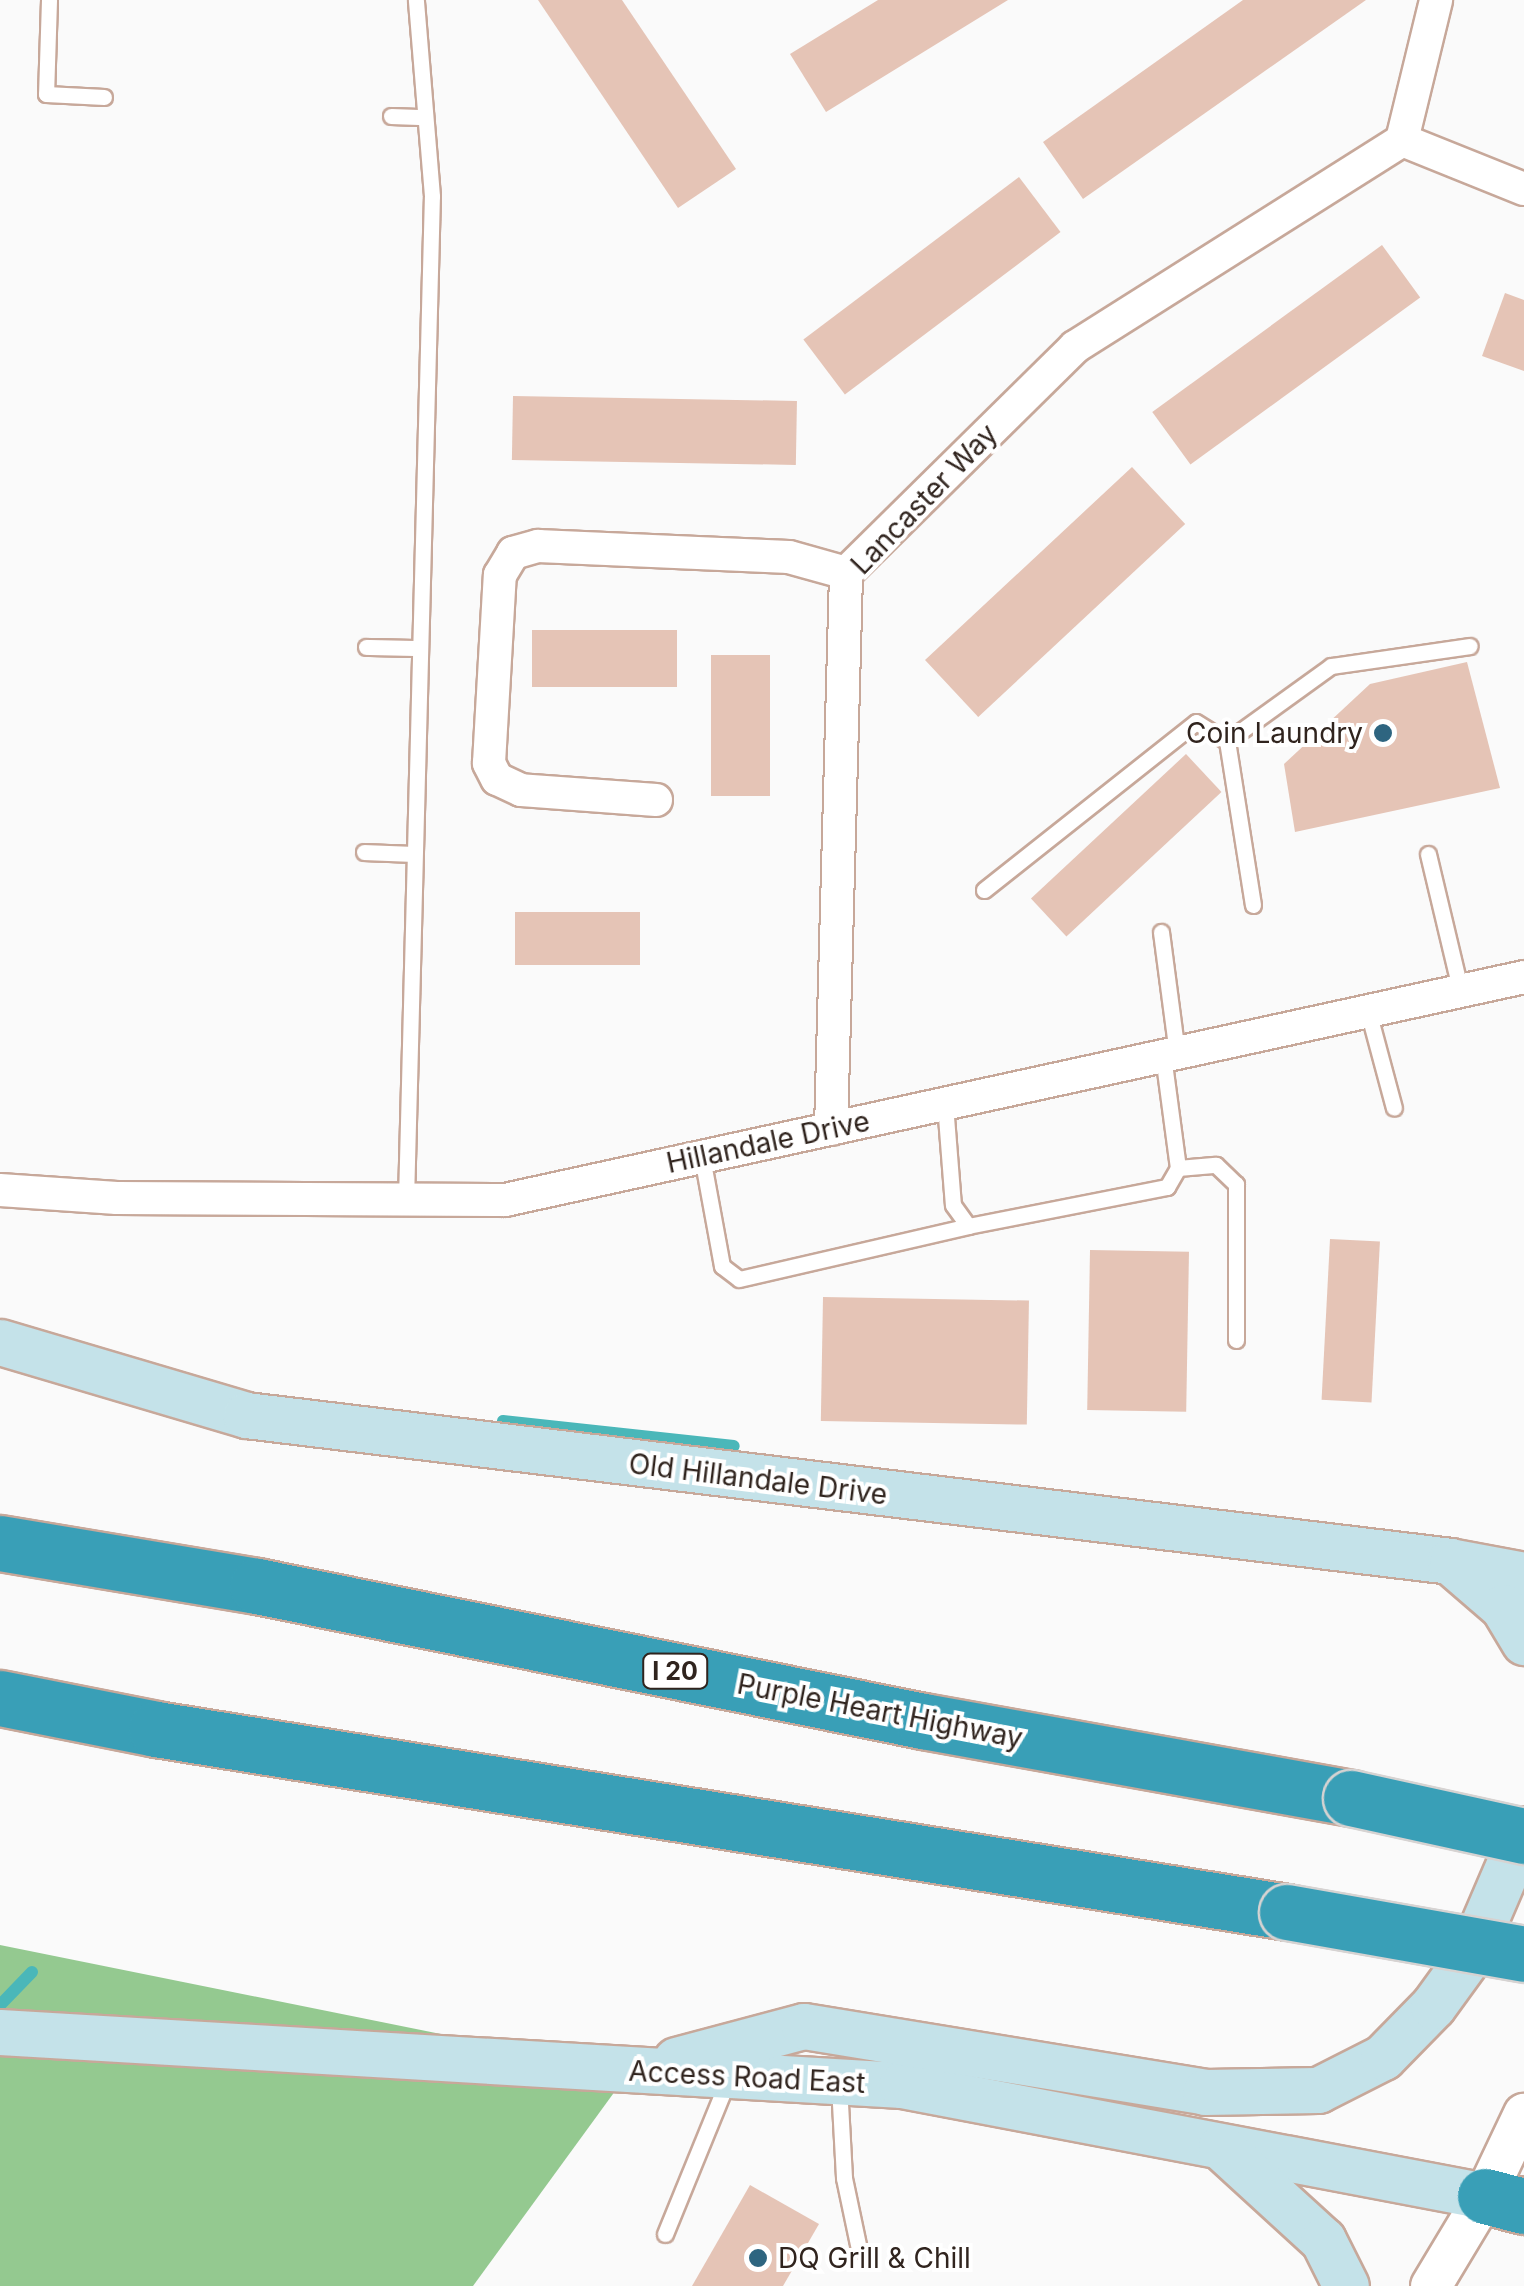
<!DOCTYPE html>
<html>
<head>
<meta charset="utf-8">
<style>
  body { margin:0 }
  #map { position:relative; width:1524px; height:2286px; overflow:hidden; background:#fafafa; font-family:Inter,sans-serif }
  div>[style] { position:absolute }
  .forest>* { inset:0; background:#94c990 }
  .stream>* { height:12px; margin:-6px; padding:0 6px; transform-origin:6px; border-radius:6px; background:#4ab7b9 }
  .building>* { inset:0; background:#e5c4b6; transform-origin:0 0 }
  .roads { filter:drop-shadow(2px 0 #c7a89a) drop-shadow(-2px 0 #c7a89a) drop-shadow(0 2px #c7a89a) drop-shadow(0 -2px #c7a89a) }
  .service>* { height:15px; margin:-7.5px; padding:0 7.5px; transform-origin:7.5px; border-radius:7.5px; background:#fff }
  .minor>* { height:32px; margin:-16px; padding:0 16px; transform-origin:16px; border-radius:16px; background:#fff }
  .tertiary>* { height:40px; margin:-20px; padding:0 20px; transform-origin:20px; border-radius:20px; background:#fff }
  .secondary>* { height:45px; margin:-22.5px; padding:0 22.5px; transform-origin:22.5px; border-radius:22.5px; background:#c4e2e9 }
  .motorway>* { height:55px; margin:-27.5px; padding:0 27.5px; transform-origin:27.5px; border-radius:27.5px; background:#399fb7 }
  .bridges { filter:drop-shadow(2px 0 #d6d3d2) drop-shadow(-2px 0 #d6d3d2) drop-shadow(0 2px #d6d3d2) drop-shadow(0 -2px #d6d3d2) }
  .motorway-bridge>* { height:55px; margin:-27.5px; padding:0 27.5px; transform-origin:27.5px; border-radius:27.5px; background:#399fb7 }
  .dots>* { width:28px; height:28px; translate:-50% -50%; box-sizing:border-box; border:5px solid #fff; border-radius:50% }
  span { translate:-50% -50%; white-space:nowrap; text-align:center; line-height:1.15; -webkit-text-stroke:8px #fff; paint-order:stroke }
  .shield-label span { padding:2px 8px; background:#fff; border:2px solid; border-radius:8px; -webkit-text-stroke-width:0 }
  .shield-label { font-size:25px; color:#30241e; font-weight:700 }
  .street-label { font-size:28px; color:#30241e }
  .poi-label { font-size:28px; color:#30241e }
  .right { translate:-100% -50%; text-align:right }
  .left { translate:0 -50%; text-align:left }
</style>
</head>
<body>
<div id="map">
  <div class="forest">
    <i style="clip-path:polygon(0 1945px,629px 2072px,473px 2286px,0 2286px)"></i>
  </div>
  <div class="stream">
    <i style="left:503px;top:1421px;width:232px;rotate:6.2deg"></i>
    <i style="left:0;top:2005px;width:46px;rotate:-45.9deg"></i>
  </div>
  <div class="building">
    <i style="clip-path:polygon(538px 0,622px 0,736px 169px,678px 208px)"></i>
    <i style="clip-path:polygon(878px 0,1008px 0,826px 112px,790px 54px)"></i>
    <i style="clip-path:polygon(1243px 0,1366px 0,1083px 199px,1043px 142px)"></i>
    <i style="left:1019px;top:177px;width:69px;height:270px;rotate:53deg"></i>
    <i style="left:1382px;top:245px;width:65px;height:284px;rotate:54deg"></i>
    <i style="clip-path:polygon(1505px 293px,1524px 300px,1524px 371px,1482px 356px)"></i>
    <i style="left:513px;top:396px;width:284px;height:64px;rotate:1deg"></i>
    <i style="left:1132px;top:467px;width:78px;height:283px;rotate:47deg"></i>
    <i style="left:532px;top:630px;width:145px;height:57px"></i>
    <i style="left:711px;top:655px;width:59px;height:141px"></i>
    <i style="clip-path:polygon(1467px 662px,1500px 788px,1295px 832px,1284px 764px,1370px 684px)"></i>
    <i style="left:1186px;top:754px;width:52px;height:212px;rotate:47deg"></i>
    <i style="left:515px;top:912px;width:125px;height:53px"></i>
    <i style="left:1330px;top:1239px;width:50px;height:161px;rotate:3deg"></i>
    <i style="left:1090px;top:1250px;width:99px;height:160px;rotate:1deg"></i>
    <i style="left:823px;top:1297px;width:206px;height:124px;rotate:1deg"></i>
    <i style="clip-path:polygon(750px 2185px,819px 2224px,783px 2286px,692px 2286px)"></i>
  </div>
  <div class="roads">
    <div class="service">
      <i style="left:49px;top:0;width:94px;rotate:91.8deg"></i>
      <i style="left:46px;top:94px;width:58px;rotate:3deg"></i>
      <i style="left:391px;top:116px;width:34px;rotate:2deg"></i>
      <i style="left:366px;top:647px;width:52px;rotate:1.1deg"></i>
      <i style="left:364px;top:852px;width:49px;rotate:2.3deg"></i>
      <i style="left:1428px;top:854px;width:142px;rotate:76.6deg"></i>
      <i style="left:984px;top:890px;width:270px;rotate:-38.4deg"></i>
      <i style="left:1196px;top:722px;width:36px;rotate:32deg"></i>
      <i style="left:1253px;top:905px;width:166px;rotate:-99deg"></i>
      <i style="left:1227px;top:741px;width:128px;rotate:-35.8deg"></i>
      <i style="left:1331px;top:666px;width:140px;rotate:-8.2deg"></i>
      <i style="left:1161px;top:932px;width:123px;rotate:82.5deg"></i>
      <i style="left:1368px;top:1011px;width:100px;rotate:75deg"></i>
      <i style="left:945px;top:1104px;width:101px;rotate:85.5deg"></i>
      <i style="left:953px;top:1205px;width:26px;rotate:54deg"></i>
      <i style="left:968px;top:1226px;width:203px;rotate:-11.1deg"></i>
      <i style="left:1167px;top:1187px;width:22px;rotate:-60deg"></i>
      <i style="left:1178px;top:1168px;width:113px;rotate:-97.6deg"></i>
      <i style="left:702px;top:1157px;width:111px;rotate:79.6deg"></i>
      <i style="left:722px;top:1266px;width:21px;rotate:37deg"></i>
      <i style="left:739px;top:1279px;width:235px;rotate:-13deg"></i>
      <i style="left:1178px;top:1168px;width:38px;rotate:-5deg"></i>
      <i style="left:1216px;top:1165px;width:28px;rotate:44deg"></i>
      <i style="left:1236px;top:1184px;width:156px;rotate:90deg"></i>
      <i style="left:406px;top:1200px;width:1004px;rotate:-88.52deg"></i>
      <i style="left:432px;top:196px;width:197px;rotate:-94.7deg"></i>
      <i style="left:839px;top:2085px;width:93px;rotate:86.9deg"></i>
      <i style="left:844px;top:2178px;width:73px;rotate:78.1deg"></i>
      <i style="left:665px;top:2234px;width:166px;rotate:-67.8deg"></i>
    </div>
    <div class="minor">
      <i style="left:1402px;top:140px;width:144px;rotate:-76.3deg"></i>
      <i style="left:1402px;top:140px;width:131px;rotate:21.9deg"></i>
      <i style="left:656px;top:800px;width:135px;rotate:-175.8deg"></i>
      <i style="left:521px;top:790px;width:26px;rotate:-155deg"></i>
      <i style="left:497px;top:779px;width:18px;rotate:-117deg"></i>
      <i style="left:489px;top:763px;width:188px;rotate:-86.7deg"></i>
      <i style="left:500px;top:575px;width:26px;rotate:-59deg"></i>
      <i style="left:513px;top:553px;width:26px;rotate:-16deg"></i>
      <i style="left:538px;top:546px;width:251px;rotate:2.5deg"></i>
      <i style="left:789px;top:557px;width:59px;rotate:15.7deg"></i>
      <i style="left:831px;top:1129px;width:556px;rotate:-88.45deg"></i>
      <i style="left:846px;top:573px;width:322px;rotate:-44.6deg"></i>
      <i style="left:1075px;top:347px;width:387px;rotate:-32.3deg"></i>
      <i style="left:0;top:1190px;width:117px;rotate:3.9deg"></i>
      <i style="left:117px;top:1198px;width:388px;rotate:0.3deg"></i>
      <i style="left:505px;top:1200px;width:1043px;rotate:-12.34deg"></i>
    </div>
    <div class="tertiary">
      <i style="left:1431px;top:2286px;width:105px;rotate:-59deg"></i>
      <i style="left:1485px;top:2196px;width:91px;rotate:-64.6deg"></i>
    </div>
    <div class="secondary">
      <i style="left:0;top:1342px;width:257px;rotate:16.5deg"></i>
      <i style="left:246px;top:1415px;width:1213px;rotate:6.91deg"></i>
      <i style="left:1450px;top:1561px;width:75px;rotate:10.7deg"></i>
      <i style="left:1452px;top:1563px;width:67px;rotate:40.8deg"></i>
      <i style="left:1503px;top:1607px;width:41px;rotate:59deg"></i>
      <i style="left:0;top:2032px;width:903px;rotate:3.37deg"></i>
      <i style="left:901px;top:2085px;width:594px;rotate:10.76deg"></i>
      <i style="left:676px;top:2060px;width:132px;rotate:-14.9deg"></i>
      <i style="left:804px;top:2026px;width:406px;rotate:9.3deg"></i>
      <i style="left:1205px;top:2092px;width:113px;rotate:-1deg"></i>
      <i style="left:1318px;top:2090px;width:73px;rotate:-26.9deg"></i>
      <i style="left:1383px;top:2057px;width:71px;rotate:-45.6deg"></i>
      <i style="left:1433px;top:2006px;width:63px;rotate:-54deg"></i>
      <i style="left:1470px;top:1955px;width:137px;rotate:-66.8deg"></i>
      <i style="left:1221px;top:2147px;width:138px;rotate:42.4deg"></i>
      <i style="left:1323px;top:2240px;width:51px;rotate:63.4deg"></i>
    </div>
    <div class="motorway">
      <i style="left:0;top:1543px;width:261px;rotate:9.5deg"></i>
      <i style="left:257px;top:1586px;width:680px;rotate:11.46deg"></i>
      <i style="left:923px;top:1721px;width:435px;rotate:10.2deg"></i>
      <i style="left:0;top:1698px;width:159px;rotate:11.2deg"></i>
      <i style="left:156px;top:1729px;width:1146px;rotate:9.19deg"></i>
      <i style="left:1485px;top:2196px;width:40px;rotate:14.4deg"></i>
    </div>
  </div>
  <div class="bridges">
    <div class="motorway-bridge">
      <i style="left:1351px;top:1798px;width:177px;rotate:12.4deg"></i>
      <i style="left:1287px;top:1912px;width:241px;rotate:10deg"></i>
    </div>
  </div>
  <div class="dots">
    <i style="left:1383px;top:733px;background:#2e6580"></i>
    <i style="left:758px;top:2258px;background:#2e6580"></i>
  </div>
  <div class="shield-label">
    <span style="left:675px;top:1671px">I 20</span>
  </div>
  <div class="street-label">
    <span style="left:924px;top:499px;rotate:-46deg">Lancaster Way</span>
    <span style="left:768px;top:1142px;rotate:-12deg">Hillandale Drive</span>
    <span style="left:758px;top:1479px;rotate:7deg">Old Hillandale Drive</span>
    <span style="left:880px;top:1711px;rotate:11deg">Purple Heart Highway</span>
    <span style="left:747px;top:2077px;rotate:3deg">Access Road East</span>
  </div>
  <div class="poi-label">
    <span class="right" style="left:1363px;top:733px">Coin Laundry</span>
    <span class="left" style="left:778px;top:2258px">DQ Grill &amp; Chill</span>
  </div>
</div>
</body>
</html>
